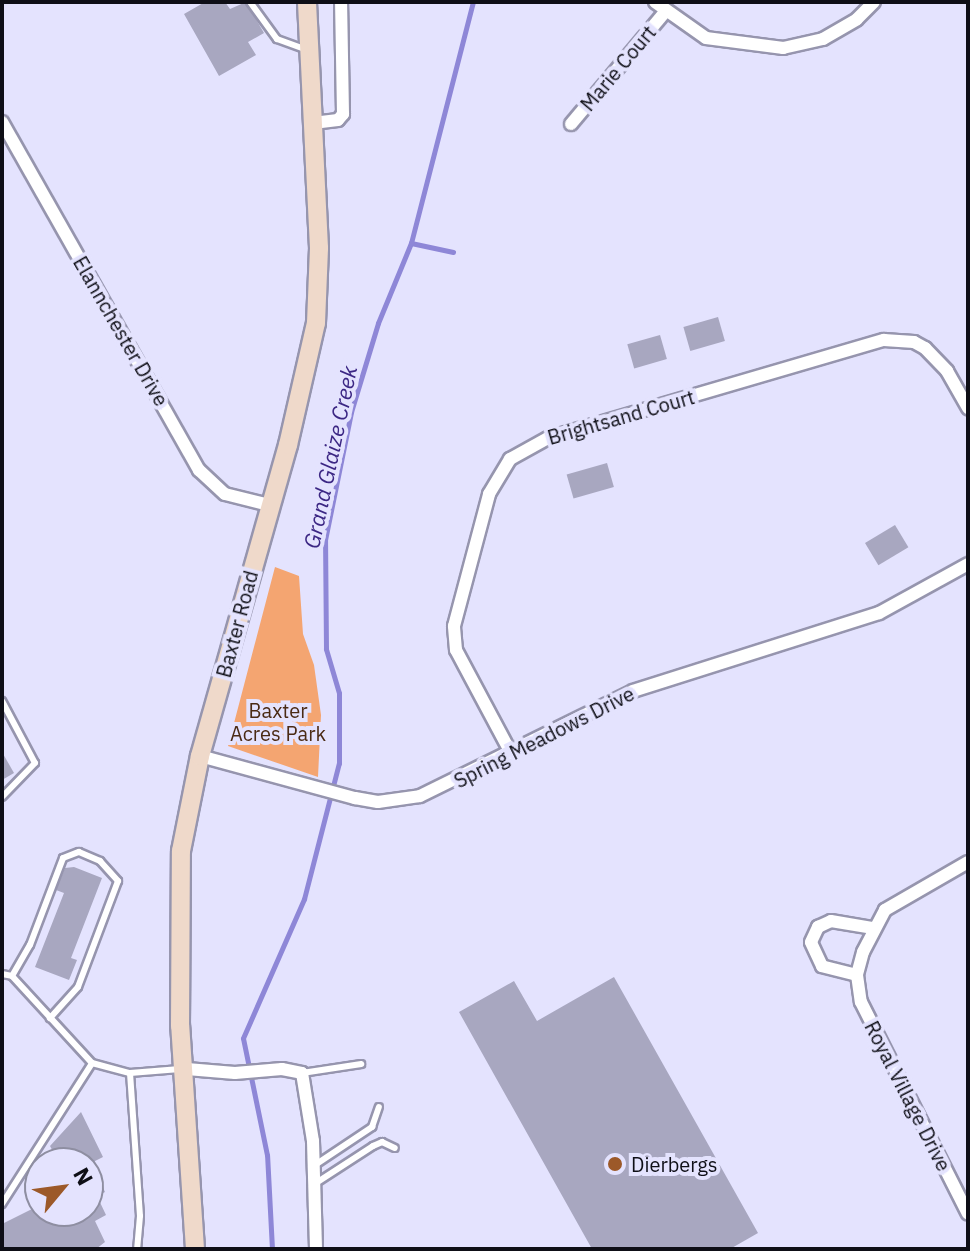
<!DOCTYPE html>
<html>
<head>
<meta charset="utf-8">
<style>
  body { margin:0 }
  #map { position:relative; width:970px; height:1251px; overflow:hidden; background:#e4e3fe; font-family:"IBM Plex Sans",sans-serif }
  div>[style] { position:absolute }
  .green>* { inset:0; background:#f4a571 }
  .stream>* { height:5px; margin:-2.5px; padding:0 2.5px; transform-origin:2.5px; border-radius:2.5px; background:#8e87d7 }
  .building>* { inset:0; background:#a8a7c0; transform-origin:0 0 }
  .roads { filter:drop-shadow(2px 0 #9695ae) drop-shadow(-2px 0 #9695ae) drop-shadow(0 2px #9695ae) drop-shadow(0 -2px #9695ae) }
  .service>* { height:6px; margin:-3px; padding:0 3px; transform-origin:3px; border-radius:3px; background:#fff }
  .minor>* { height:12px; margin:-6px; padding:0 6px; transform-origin:6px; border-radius:6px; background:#fff }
  .secondary>* { height:18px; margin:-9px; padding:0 9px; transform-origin:9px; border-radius:9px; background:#efd9ca }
  .dots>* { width:22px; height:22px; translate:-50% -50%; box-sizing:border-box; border:4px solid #e4e3fe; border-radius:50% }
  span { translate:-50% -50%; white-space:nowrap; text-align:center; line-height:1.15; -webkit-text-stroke:8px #e4e3fe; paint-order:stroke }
  .street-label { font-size:20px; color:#0e0e16 }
  .park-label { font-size:20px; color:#4a2a14 }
  .poi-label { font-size:20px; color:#0e0e16 }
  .left { translate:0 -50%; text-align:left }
  .water-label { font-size:22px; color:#3c2784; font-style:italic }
  .frame { position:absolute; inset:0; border:4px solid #0e0e16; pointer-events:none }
  .north { position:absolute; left:24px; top:1147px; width:80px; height:80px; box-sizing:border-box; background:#e4e3fe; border:2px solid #8e8ea1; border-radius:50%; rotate:61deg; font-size:22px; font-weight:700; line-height:32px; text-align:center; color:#0e0e16 }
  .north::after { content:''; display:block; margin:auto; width:28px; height:36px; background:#9c5929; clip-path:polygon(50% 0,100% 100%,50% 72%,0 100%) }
</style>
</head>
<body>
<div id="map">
  <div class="green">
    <i style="clip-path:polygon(275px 567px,299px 576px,303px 634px,314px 665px,321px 715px,318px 777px,228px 746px)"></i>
  </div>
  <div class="stream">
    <i style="left:411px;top:243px;width:43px;rotate:12.1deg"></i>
    <i style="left:272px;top:1249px;width:94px;rotate:-93deg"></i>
    <i style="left:267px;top:1155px;width:119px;rotate:-101.6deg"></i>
    <i style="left:243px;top:1038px;width:152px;rotate:-66.3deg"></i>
    <i style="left:304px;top:899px;width:140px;rotate:-75.6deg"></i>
    <i style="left:339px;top:763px;width:70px;rotate:-90deg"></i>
    <i style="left:339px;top:693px;width:46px;rotate:-106.5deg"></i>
    <i style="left:326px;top:649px;width:109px;rotate:-90.5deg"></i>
    <i style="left:325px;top:540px;width:131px;rotate:-78.5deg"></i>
    <i style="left:351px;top:412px;width:93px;rotate:-73.1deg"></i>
    <i style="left:378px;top:323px;width:87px;rotate:-67.6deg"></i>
    <i style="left:411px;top:243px;width:249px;rotate:-75.6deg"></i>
  </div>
  <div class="building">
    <i style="clip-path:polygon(205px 2px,225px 2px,230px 9px,246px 2px,264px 33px,248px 42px,256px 55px,219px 76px,184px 14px)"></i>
    <i style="left:718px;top:317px;width:25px;height:36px;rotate:74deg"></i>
    <i style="left:660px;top:335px;width:25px;height:34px;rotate:74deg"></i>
    <i style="left:607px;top:463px;width:25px;height:42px;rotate:74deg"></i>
    <i style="left:895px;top:525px;width:26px;height:35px;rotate:59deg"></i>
    <i style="clip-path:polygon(2px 752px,14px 773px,2px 780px)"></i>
    <i style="clip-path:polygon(74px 867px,102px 878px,71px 958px,77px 960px,69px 980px,35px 967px,64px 893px,56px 890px,65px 868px)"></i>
    <i style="clip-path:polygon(614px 977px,758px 1233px,730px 1249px,592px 1249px,459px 1012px,514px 981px,537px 1021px)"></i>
    <i style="clip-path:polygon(81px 1112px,103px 1157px,91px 1163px,105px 1192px,97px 1196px,106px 1215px,95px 1221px,105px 1242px,96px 1249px,2px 1249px,2px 1224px,36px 1207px,42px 1217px,48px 1211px,88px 1211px,88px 1163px,59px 1163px,50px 1146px)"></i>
  </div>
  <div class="roads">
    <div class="service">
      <i style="left:250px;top:2px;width:46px;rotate:53.9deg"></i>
      <i style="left:277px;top:39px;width:30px;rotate:20deg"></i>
      <i style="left:2px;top:701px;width:70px;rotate:62deg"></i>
      <i style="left:35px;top:763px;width:47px;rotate:134.1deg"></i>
      <i style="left:2px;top:974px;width:10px;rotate:11deg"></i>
      <i style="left:12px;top:976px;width:118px;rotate:47.4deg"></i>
      <i style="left:12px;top:976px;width:36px;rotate:-60deg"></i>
      <i style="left:30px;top:945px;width:93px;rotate:-69.2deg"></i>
      <i style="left:63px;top:858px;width:17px;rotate:-21deg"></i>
      <i style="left:79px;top:852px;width:23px;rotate:23deg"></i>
      <i style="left:100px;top:861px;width:27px;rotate:48deg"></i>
      <i style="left:118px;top:881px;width:113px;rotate:110.7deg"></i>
      <i style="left:78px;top:987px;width:42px;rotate:132.1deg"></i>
      <i style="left:130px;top:1073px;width:143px;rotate:86deg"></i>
      <i style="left:140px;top:1216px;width:33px;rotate:95deg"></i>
      <i style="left:302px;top:1073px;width:60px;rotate:-8.7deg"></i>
      <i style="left:315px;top:1165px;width:69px;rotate:-33.7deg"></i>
      <i style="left:372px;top:1127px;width:21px;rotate:-71deg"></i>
      <i style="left:316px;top:1183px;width:68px;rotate:-33deg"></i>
      <i style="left:373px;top:1146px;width:10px;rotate:-24deg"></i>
      <i style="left:382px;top:1142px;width:14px;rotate:25deg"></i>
      <i style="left:2px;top:1204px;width:167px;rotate:-57.4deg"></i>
      <i style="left:92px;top:1063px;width:39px;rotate:15deg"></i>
      <i style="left:130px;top:1073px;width:50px;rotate:-4.6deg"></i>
    </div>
    <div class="minor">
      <i style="left:655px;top:2px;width:62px;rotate:35.2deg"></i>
      <i style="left:706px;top:38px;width:78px;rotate:7.4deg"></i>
      <i style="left:783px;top:48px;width:41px;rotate:-12.7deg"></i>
      <i style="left:823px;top:39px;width:39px;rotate:-30deg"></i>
      <i style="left:857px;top:19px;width:24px;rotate:-45deg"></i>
      <i style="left:2px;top:122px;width:400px;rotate:60.5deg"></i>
      <i style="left:199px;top:470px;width:35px;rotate:43deg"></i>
      <i style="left:225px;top:494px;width:45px;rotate:14deg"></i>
      <i style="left:313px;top:123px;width:25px;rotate:-7deg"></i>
      <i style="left:338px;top:120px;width:8px;rotate:-50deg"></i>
      <i style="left:343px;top:114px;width:112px;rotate:-91deg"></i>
      <i style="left:571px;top:124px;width:145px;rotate:-50deg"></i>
      <i style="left:511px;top:753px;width:117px;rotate:-118.1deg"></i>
      <i style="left:456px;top:650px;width:24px;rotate:-95deg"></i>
      <i style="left:454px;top:626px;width:137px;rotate:-75.1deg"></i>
      <i style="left:489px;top:494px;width:41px;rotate:-59deg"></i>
      <i style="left:510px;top:459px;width:43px;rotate:-28.9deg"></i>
      <i style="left:548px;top:438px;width:350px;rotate:-16.3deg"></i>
      <i style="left:884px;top:340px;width:30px;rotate:4deg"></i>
      <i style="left:914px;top:342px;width:13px;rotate:29deg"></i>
      <i style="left:925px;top:348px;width:32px;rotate:46deg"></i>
      <i style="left:947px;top:371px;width:43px;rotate:60.4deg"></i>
      <i style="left:200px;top:756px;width:161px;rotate:15.2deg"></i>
      <i style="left:355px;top:798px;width:23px;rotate:10deg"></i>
      <i style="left:378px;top:802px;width:42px;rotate:-8.1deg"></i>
      <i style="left:420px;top:796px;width:237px;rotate:-26.2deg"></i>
      <i style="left:633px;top:691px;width:258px;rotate:-17.6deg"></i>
      <i style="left:879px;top:613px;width:102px;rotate:-28.8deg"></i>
      <i style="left:968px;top:862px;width:96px;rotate:150deg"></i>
      <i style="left:885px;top:910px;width:47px;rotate:117.6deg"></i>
      <i style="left:863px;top:952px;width:24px;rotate:105deg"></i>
      <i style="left:857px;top:975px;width:27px;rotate:82deg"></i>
      <i style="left:861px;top:1002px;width:237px;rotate:63.2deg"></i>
      <i style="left:857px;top:975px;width:36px;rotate:-166deg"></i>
      <i style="left:822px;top:966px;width:26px;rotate:-115deg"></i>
      <i style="left:811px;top:942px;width:17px;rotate:-65deg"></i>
      <i style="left:818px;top:927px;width:14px;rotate:-25deg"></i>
      <i style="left:831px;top:921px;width:43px;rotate:9.5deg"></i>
      <i style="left:187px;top:1069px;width:48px;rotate:4.8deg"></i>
      <i style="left:235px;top:1073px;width:47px;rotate:-4.9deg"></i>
      <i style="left:282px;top:1069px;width:20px;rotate:11deg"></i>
      <i style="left:302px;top:1073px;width:69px;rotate:80.8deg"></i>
      <i style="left:313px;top:1141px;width:108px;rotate:88.4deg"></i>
    </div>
    <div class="secondary">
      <i style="left:195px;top:1249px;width:224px;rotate:-93.8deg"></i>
      <i style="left:180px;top:1026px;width:175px;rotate:-89.7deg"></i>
      <i style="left:181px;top:851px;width:97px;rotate:-78.7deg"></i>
      <i style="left:200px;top:756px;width:323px;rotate:-74.2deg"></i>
      <i style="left:288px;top:445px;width:125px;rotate:-77.1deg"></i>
      <i style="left:316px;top:323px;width:75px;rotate:-87.7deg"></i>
      <i style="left:319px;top:248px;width:246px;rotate:-92.8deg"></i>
    </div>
  </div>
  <div class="dots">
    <i style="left:615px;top:1164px;background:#9c5929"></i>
  </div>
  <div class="street-label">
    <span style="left:618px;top:68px;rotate:-50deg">Marie Court</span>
    <span style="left:121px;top:331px;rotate:60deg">Elannchester Drive</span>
    <span style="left:621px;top:417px;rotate:-16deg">Brightsand Court</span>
    <span style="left:237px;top:624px;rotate:-75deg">Baxter Road</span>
    <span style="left:544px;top:737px;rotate:-27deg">Spring Meadows Drive</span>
    <span style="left:908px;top:1096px;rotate:63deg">Royal Village Drive</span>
  </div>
  <div class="park-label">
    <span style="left:278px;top:722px">Baxter<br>Acres Park</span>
  </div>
  <div class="poi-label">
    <span class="left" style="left:631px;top:1164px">Dierbergs</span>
  </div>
  <div class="water-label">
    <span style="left:330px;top:457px;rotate:-78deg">Grand Glaize Creek</span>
  </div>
  <div class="frame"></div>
  <div class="north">N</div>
</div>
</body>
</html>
